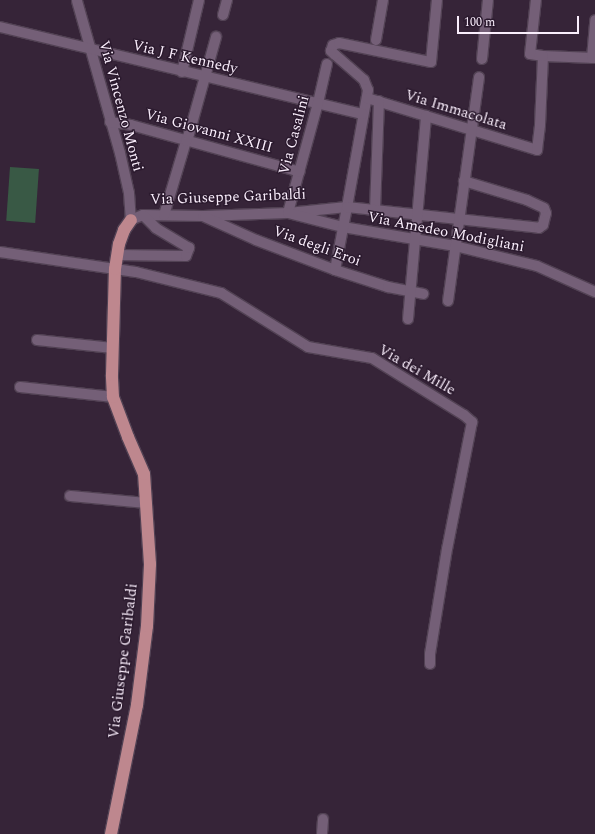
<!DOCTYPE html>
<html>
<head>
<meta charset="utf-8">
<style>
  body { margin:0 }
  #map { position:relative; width:595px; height:834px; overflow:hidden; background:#362438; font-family:Spectral,serif }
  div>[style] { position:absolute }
  .green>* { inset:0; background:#395945; transform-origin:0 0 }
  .roads { filter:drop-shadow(1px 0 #524254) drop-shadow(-1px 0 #524254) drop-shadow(0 1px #524254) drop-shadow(0 -1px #524254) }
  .minor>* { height:10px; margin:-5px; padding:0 5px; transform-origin:5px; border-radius:5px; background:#745f77 }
  .major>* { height:12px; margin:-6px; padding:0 6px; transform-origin:6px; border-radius:6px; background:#be878e }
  span { translate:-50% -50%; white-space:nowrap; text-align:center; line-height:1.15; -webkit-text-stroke:3px #2b1a2e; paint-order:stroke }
  .street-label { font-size:15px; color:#faeefc }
  .scale { position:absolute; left:457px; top:16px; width:122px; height:18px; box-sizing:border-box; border:2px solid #faeefc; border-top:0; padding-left:5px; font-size:12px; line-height:14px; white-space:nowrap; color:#faeefc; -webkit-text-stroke:3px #2b1a2e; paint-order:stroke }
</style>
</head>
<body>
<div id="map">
  <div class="green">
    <i style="left:10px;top:167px;width:29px;height:54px;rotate:4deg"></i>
  </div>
  <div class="roads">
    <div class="minor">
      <i style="left:77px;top:1px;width:158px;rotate:74.2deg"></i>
      <i style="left:120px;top:153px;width:41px;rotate:77.3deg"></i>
      <i style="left:129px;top:193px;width:27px;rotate:86deg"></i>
      <i style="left:131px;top:220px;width:13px;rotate:-23deg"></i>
      <i style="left:143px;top:215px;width:60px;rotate:1deg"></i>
      <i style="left:203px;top:216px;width:85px;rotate:-2deg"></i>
      <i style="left:288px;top:213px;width:59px;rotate:-5.8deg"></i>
      <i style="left:347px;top:207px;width:119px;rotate:-79.8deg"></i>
      <i style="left:368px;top:90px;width:11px;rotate:-112deg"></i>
      <i style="left:364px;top:80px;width:38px;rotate:-139deg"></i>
      <i style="left:335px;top:55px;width:6px;rotate:-135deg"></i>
      <i style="left:331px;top:51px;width:6px;rotate:-72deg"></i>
      <i style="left:333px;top:45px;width:6px;rotate:-18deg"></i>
      <i style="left:339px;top:43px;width:94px;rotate:11.7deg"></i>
      <i style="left:431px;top:62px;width:62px;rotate:-84.5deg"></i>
      <i style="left:223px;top:15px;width:16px;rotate:-75deg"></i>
      <i style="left:0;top:27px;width:373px;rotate:13.5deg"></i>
      <i style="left:376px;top:40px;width:41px;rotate:-80.1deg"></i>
      <i style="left:543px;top:56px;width:52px;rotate:2.2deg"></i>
      <i style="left:592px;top:58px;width:38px;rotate:-85deg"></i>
      <i style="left:482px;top:59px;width:59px;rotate:-84.2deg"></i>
      <i style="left:327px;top:64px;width:40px;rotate:103deg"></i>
      <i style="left:318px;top:103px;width:114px;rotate:105.3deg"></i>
      <i style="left:288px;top:213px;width:57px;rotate:14.3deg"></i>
      <i style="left:343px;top:227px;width:114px;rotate:9.6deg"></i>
      <i style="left:455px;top:246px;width:84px;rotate:13.7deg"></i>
      <i style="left:537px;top:266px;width:64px;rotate:24.1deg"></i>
      <i style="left:182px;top:72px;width:74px;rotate:-76.7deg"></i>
      <i style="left:367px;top:98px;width:178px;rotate:17deg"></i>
      <i style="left:537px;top:150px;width:25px;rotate:-83deg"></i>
      <i style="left:540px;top:125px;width:69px;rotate:-87.5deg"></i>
      <i style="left:543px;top:56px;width:13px;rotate:-171deg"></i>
      <i style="left:530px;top:54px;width:54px;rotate:-83.7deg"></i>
      <i style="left:110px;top:122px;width:21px;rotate:8deg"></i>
      <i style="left:131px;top:125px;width:175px;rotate:15.5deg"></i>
      <i style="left:375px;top:210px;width:109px;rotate:-87.9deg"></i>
      <i style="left:164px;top:215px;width:77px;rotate:-73.4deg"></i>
      <i style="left:186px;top:141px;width:8px;rotate:-67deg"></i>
      <i style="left:189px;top:134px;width:101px;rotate:-74.4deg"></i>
      <i style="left:205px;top:217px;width:56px;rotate:24.3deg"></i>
      <i style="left:256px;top:240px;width:85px;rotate:20.8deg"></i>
      <i style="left:335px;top:270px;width:56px;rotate:17.8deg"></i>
      <i style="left:388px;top:287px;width:36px;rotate:11deg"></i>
      <i style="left:0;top:252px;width:137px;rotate:8.4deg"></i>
      <i style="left:136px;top:272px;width:88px;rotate:13.9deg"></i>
      <i style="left:221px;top:293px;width:102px;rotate:31.8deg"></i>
      <i style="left:308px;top:347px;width:65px;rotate:9.8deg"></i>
      <i style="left:372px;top:358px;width:108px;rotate:31.8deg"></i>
      <i style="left:464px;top:415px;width:11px;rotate:41deg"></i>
      <i style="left:472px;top:422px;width:129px;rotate:101.1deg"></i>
      <i style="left:447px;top:549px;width:106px;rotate:99.2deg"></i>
      <i style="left:430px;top:654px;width:10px;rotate:90deg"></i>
      <i style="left:117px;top:255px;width:69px;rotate:0.8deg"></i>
      <i style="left:186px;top:256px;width:9px;rotate:-69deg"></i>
      <i style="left:189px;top:248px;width:39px;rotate:-149deg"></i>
      <i style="left:156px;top:228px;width:18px;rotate:-135deg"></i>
      <i style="left:335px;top:270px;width:64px;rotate:-79.2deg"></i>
      <i style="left:347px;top:207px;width:193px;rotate:6.2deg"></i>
      <i style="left:539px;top:228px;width:5px;rotate:-37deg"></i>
      <i style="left:543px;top:225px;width:12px;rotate:-76deg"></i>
      <i style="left:546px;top:213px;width:5px;rotate:-112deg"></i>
      <i style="left:544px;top:208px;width:19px;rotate:-155deg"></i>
      <i style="left:527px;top:200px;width:66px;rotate:-163.2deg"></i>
      <i style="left:448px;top:301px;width:226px;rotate:-82.1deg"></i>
      <i style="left:408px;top:319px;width:204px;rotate:-84.9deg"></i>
      <i style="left:37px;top:340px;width:76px;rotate:6deg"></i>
      <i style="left:20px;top:387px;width:94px;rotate:6.1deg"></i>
      <i style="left:70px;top:496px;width:77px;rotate:5.2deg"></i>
      <i style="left:322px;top:834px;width:15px;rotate:-86deg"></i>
    </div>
    <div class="major">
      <i style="left:111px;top:834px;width:132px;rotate:-78.6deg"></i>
      <i style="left:137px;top:705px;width:80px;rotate:-82.8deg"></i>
      <i style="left:147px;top:626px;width:62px;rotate:-87.2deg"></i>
      <i style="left:150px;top:564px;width:90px;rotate:-93.8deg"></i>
      <i style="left:144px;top:474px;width:40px;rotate:-113.4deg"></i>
      <i style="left:128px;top:437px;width:43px;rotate:-110.6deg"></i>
      <i style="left:113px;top:397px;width:22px;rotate:-93deg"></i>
      <i style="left:112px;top:375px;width:106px;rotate:-88.4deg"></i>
      <i style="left:115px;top:269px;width:25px;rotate:-81deg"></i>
      <i style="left:119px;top:244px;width:15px;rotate:-70deg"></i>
      <i style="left:124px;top:230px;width:12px;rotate:-55deg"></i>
    </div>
  </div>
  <div class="street-label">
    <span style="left:185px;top:57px;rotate:13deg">Via J F Kennedy</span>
    <span style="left:121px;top:106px;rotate:75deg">Via Vincenzo Monti</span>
    <span style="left:456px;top:110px;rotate:17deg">Via Immacolata</span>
    <span style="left:209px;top:131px;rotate:15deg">Via Giovanni XXIII</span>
    <span style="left:294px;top:135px;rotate:-75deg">Via Casalini</span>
    <span style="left:228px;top:197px;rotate:-2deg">Via Giuseppe Garibaldi</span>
    <span style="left:446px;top:232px;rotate:11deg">Via Amedeo Modigliani</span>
    <span style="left:317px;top:246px;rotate:20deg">Via degli Eroi</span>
    <span style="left:417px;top:370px;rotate:30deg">Via dei Mille</span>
    <span style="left:123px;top:661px;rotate:-83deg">Via Giuseppe Garibaldi</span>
  </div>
  <div class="scale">100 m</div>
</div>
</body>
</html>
